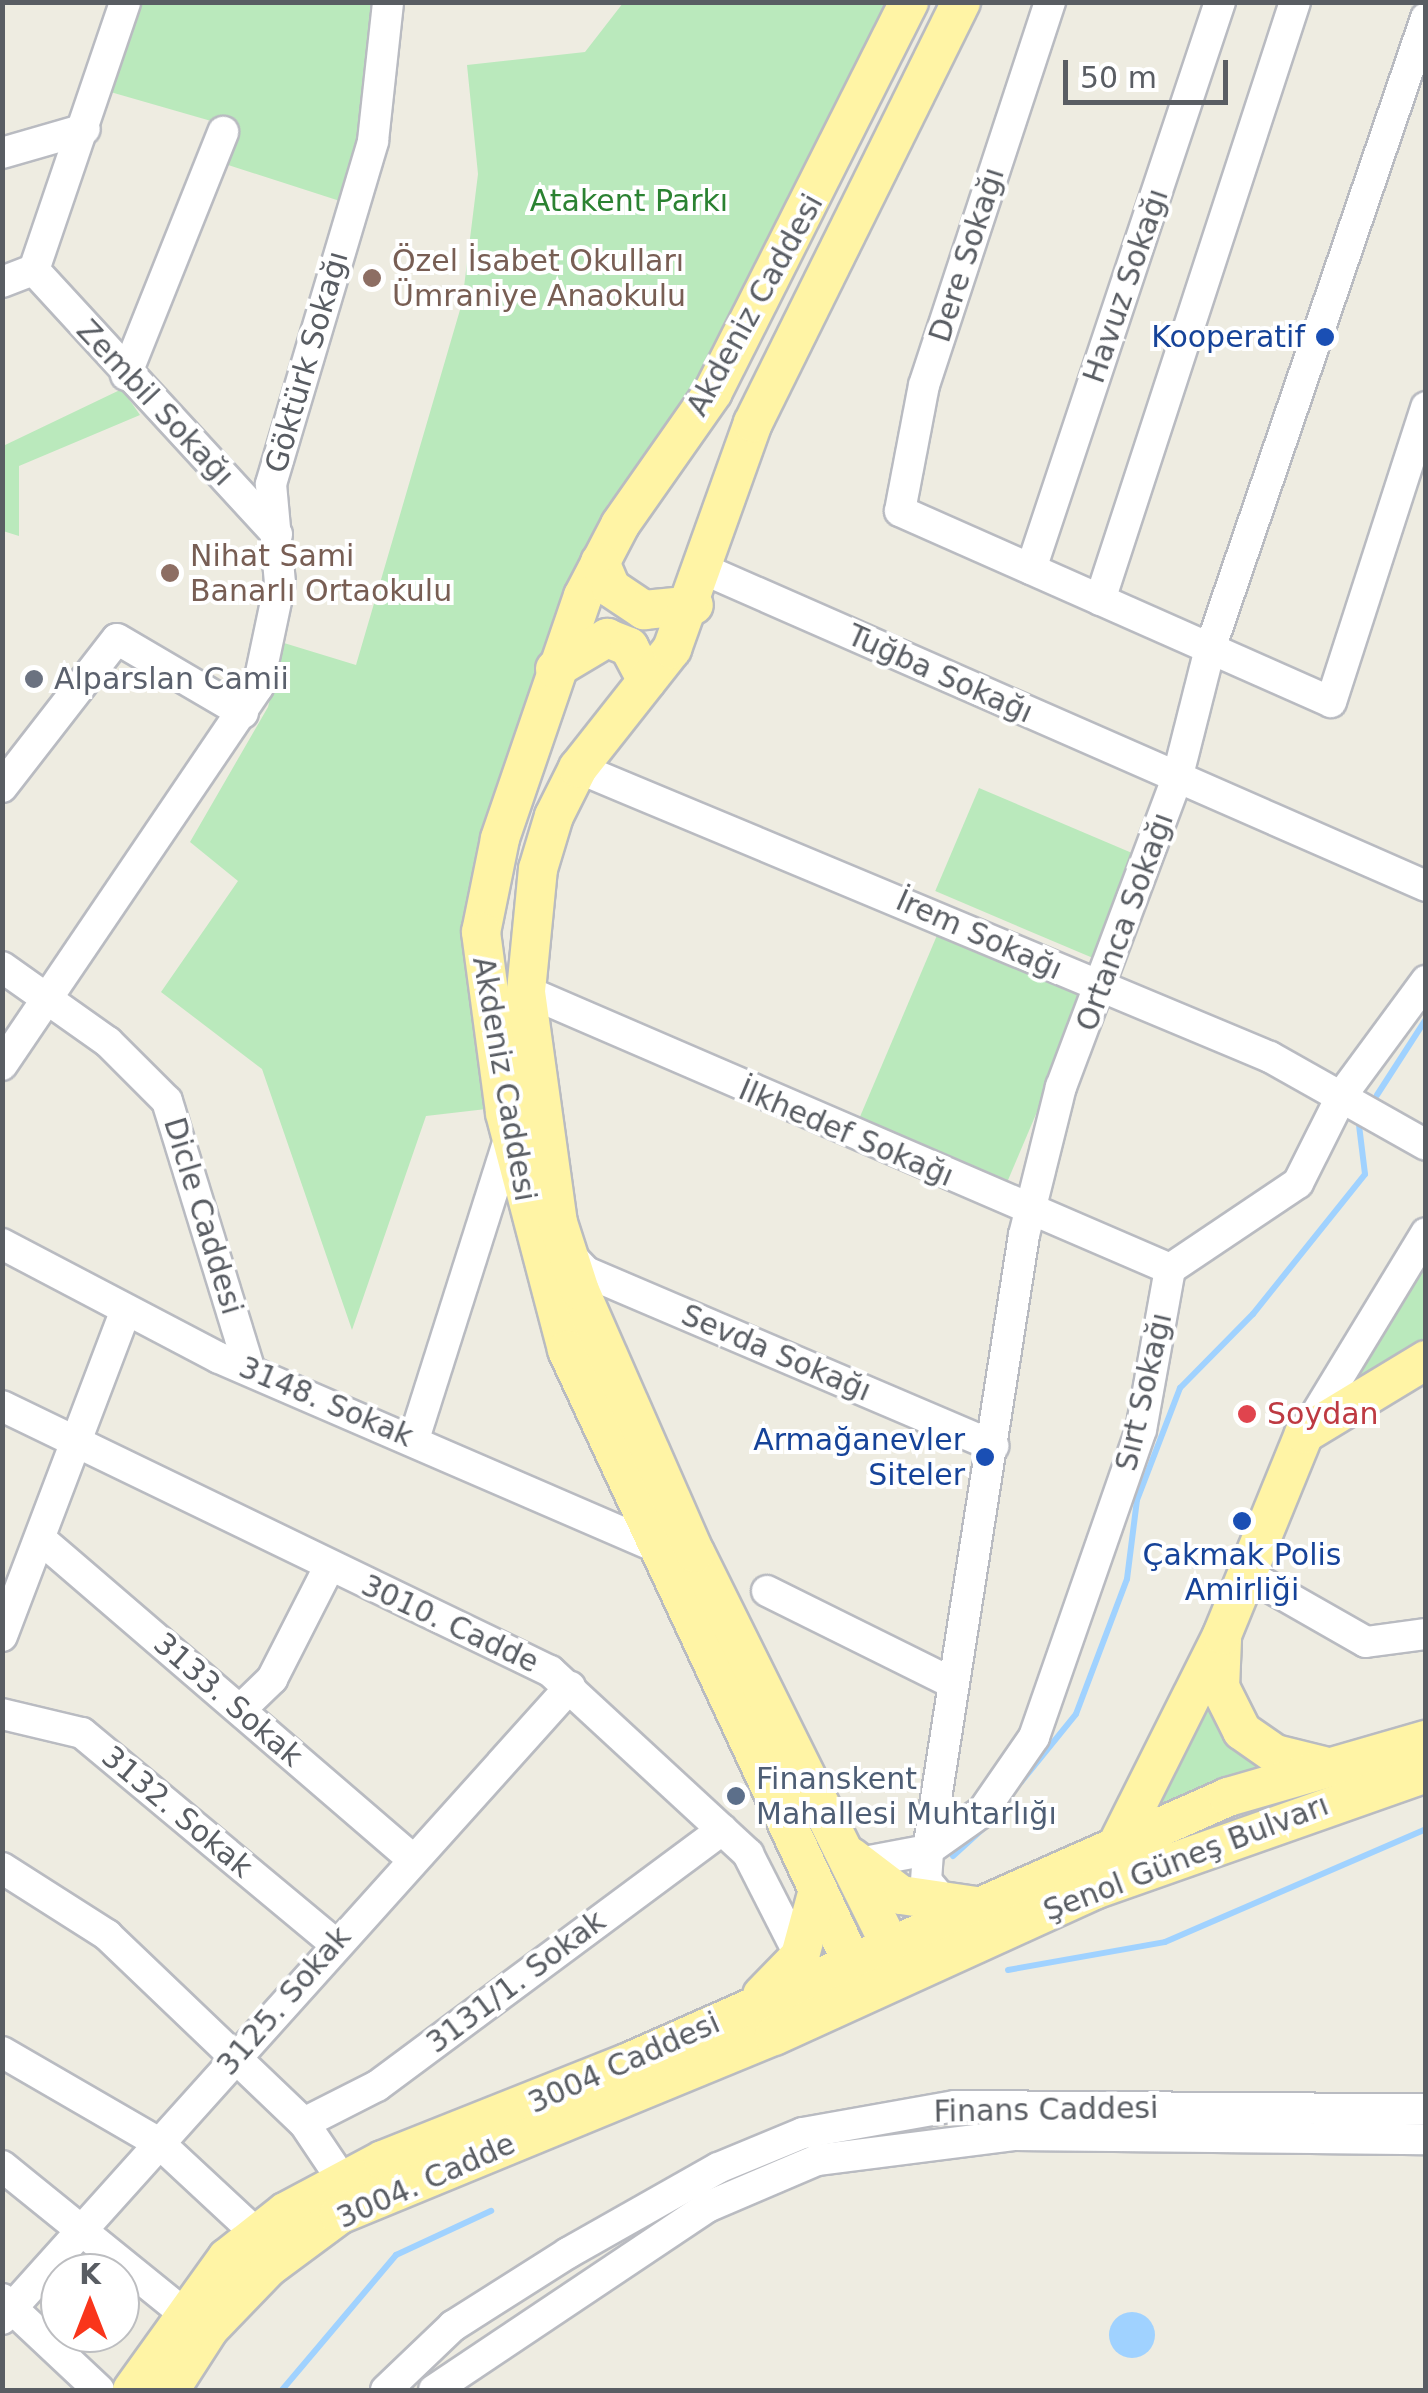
<!DOCTYPE html>
<html>
<head>
<meta charset="utf-8">
<style>
  body { margin:0 }
  #map { position:relative; width:1428px; height:2393px; overflow:hidden; background:#eeece1; font-family:"DejaVu Sans",sans-serif }
  div>[style] { position:absolute }
  .green>* { inset:0; background:#bae9bc; transform-origin:0 0 }
  .water>* { inset:0; background:#a0d2ff }
  .round { border-radius:50% }
  .stream>* { height:6px; margin:-3px; padding:0 3px; transform-origin:3px; border-radius:3px; background:#a0d2ff }
  .roads { filter:drop-shadow(2px 0 #b9bbc1) drop-shadow(-2px 0 #b9bbc1) drop-shadow(0 2px #b9bbc1) drop-shadow(0 -2px #b9bbc1) }
  .minor>* { height:30px; margin:-15px; padding:0 15px; transform-origin:15px; border-radius:15px; background:#fff }
  .major>* { height:38px; margin:-19px; padding:0 19px; transform-origin:19px; border-radius:19px; background:#fff4a5 }
  .dots>* { width:28px; height:28px; translate:-50% -50%; box-sizing:border-box; border:5px solid #fff; border-radius:50% }
  span { translate:-50% -50%; white-space:nowrap; text-align:center; line-height:1.15; -webkit-text-stroke:8px #fff; paint-order:stroke }
  .park-label { font-size:30px; color:#2b8232 }
  .street-label { font-size:30px; color:#595d63 }
  .education-label { font-size:30px; color:#785e54 }
  .left { translate:0 -50%; text-align:left }
  .transit-label { font-size:30px; color:#164399 }
  .right { translate:-100% -50%; text-align:right }
  .worship-label { font-size:30px; color:#5b616d }
  .health-label { font-size:30px; color:#be3a42 }
  .service-label { font-size:30px; color:#4e5e75 }
  .frame { position:absolute; inset:0; border:5px solid #595d63; pointer-events:none }
  .north { position:absolute; left:40px; top:2253px; width:100px; height:100px; box-sizing:border-box; background:#fff; border:2px solid #bdbec1; border-radius:50%; rotate:0deg; font-size:28px; font-weight:700; line-height:40px; text-align:center; color:#595d63 }
  .north::after { content:''; display:block; margin:auto; width:35px; height:45px; background:#f9351b; clip-path:polygon(50% 0,100% 100%,50% 72%,0 100%) }
  .scale { position:absolute; left:1063px; top:60px; width:165px; height:45px; box-sizing:border-box; border:5px solid #595d63; border-top:0; padding-left:12px; font-size:30px; line-height:35px; white-space:nowrap; color:#595d63; -webkit-text-stroke:8px #fff; paint-order:stroke }
</style>
</head>
<body>
<div id="map">
  <div class="green">
    <i style="clip-path:polygon(139px 3px,375px 3px,362px 149px,343px 202px,225px 164px,232px 127px,107px 91px)"></i>
    <i style="clip-path:polygon(623px 3px,903px 3px,771px 264px,663px 437px,608px 504px,540px 661px,498px 798px,495px 1108px,426px 1116px,352px 1330px,262px 1069px,161px 992px,238px 881px,190px 842px,268px 707px,284px 643px,356px 665px,462px 303px,478px 174px,467px 65px,585px 52px)"></i>
    <i style="clip-path:polygon(122px 389px,140px 415px,19px 466px,19px 536px,3px 531px,3px 446px)"></i>
    <i style="left:979px;top:788px;width:172px;height:112px;rotate:23deg"></i>
    <i style="left:938px;top:933px;width:161px;height:204px;rotate:23deg"></i>
    <i style="clip-path:polygon(1425px 1268px,1425px 1344px,1359px 1383px,1346px 1375px)"></i>
    <i style="clip-path:polygon(1205px 1700px,1237px 1753px,1262px 1766px,1150px 1816px)"></i>
  </div>
  <div class="water">
    <i class="round" style="left:1109px;top:2312px;width:46px;height:46px"></i>
  </div>
  <div class="stream">
    <i style="left:1377px;top:1095px;width:90px;rotate:-57.2deg"></i>
    <i style="left:1021px;top:1782px;width:87px;rotate:-51deg"></i>
    <i style="left:1076px;top:1714px;width:144px;rotate:-69.3deg"></i>
    <i style="left:1127px;top:1579px;width:80px;rotate:-82.8deg"></i>
    <i style="left:1137px;top:1500px;width:120px;rotate:-69deg"></i>
    <i style="left:1180px;top:1388px;width:104px;rotate:-45.4deg"></i>
    <i style="left:1253px;top:1314px;width:179px;rotate:-51.3deg"></i>
    <i style="left:1365px;top:1174px;width:49px;rotate:-97deg"></i>
    <i style="left:953px;top:1856px;width:43px;rotate:-42.2deg"></i>
    <i style="left:1008px;top:1970px;width:159px;rotate:-10.1deg"></i>
    <i style="left:1165px;top:1942px;width:284px;rotate:-23.4deg"></i>
    <i style="left:282px;top:2390px;width:177px;rotate:-49.8deg"></i>
    <i style="left:396px;top:2255px;width:105px;rotate:-24.9deg"></i>
  </div>
  <div class="roads">
    <div class="minor">
      <i style="left:1050px;top:2px;width:403px;rotate:108.2deg"></i>
      <i style="left:924px;top:385px;width:128px;rotate:100.8deg"></i>
      <i style="left:900px;top:511px;width:471px;rotate:23.9deg"></i>
      <i style="left:1331px;top:702px;width:310px;rotate:-72.1deg"></i>
      <i style="left:2px;top:153px;width:86px;rotate:-16.1deg"></i>
      <i style="left:34px;top:270px;width:359px;rotate:47.4deg"></i>
      <i style="left:2px;top:282px;width:34px;rotate:-21deg"></i>
      <i style="left:34px;top:270px;width:283px;rotate:-71.2deg"></i>
      <i style="left:126px;top:375px;width:262px;rotate:-68.2deg"></i>
      <i style="left:703px;top:569px;width:789px;rotate:23.68deg"></i>
      <i style="left:1031px;top:569px;width:598px;rotate:-71.57deg"></i>
      <i style="left:1100px;top:600px;width:629px;rotate:-71.94deg"></i>
      <i style="left:578px;top:768px;width:750px;rotate:22.67deg"></i>
      <i style="left:1270px;top:1057px;width:179px;rotate:29.4deg"></i>
      <i style="left:2px;top:787px;width:187px;rotate:-52.2deg"></i>
      <i style="left:117px;top:639px;width:146px;rotate:30.4deg"></i>
      <i style="left:2px;top:967px;width:130px;rotate:35.3deg"></i>
      <i style="left:108px;top:1042px;width:83px;rotate:45deg"></i>
      <i style="left:167px;top:1101px;width:275px;rotate:72.9deg"></i>
      <i style="left:526px;top:991px;width:701px;rotate:23.35deg"></i>
      <i style="left:2px;top:1065px;width:457px;rotate:-55.9deg"></i>
      <i style="left:258px;top:687px;width:106px;rotate:-78.1deg"></i>
      <i style="left:280px;top:583px;width:99px;rotate:-95.2deg"></i>
      <i style="left:271px;top:484px;width:358px;rotate:-73.4deg"></i>
      <i style="left:373px;top:141px;width:140px;rotate:-83.8deg"></i>
      <i style="left:2px;top:1244px;width:245px;rotate:27.7deg"></i>
      <i style="left:219px;top:1358px;width:475px;rotate:23.4deg"></i>
      <i style="left:566px;top:1251px;width:29px;rotate:46deg"></i>
      <i style="left:586px;top:1272px;width:443px;rotate:23.1deg"></i>
      <i style="left:2px;top:1406px;width:609px;rotate:25.81deg"></i>
      <i style="left:550px;top:1671px;width:270px;rotate:42.7deg"></i>
      <i style="left:748px;top:1854px;width:114px;rotate:63deg"></i>
      <i style="left:1304px;top:1434px;width:235px;rotate:-58.7deg"></i>
      <i style="left:414px;top:1439px;width:317px;rotate:-72.4deg"></i>
      <i style="left:44px;top:1542px;width:485px;rotate:40.7deg"></i>
      <i style="left:1245px;top:1573px;width:139px;rotate:29.7deg"></i>
      <i style="left:1366px;top:1642px;width:61px;rotate:-7.6deg"></i>
      <i style="left:767px;top:1591px;width:204px;rotate:26.4deg"></i>
      <i style="left:2px;top:1636px;width:346px;rotate:-69.2deg"></i>
      <i style="left:240px;top:1710px;width:45px;rotate:-44.1deg"></i>
      <i style="left:272px;top:1679px;width:126px;rotate:-63deg"></i>
      <i style="left:2px;top:1714px;width:82px;rotate:13.4deg"></i>
      <i style="left:82px;top:1733px;width:329px;rotate:39.8deg"></i>
      <i style="left:859px;top:1863px;width:70px;rotate:-10.7deg"></i>
      <i style="left:928px;top:1850px;width:67px;rotate:-35.3deg"></i>
      <i style="left:983px;top:1811px;width:90px;rotate:-55.4deg"></i>
      <i style="left:1034px;top:1737px;width:325px;rotate:-70.8deg"></i>
      <i style="left:1141px;top:1430px;width:164px;rotate:-79.8deg"></i>
      <i style="left:1170px;top:1269px;width:154px;rotate:-33.9deg"></i>
      <i style="left:1298px;top:1183px;width:98px;rotate:-63.4deg"></i>
      <i style="left:1342px;top:1095px;width:142px;rotate:-53.6deg"></i>
      <i style="left:2px;top:1868px;width:125px;rotate:32.5deg"></i>
      <i style="left:107px;top:1935px;width:272px;rotate:43.7deg"></i>
      <i style="left:304px;top:2123px;width:70px;rotate:56.1deg"></i>
      <i style="left:949px;top:1908px;width:35px;rotate:-130deg"></i>
      <i style="left:926px;top:1881px;width:31px;rotate:-86deg"></i>
      <i style="left:928px;top:1850px;width:622px;rotate:-81.13deg"></i>
      <i style="left:1024px;top:1235px;width:153px;rotate:-76deg"></i>
      <i style="left:1061px;top:1087px;width:329px;rotate:-69.4deg"></i>
      <i style="left:1177px;top:779px;width:134px;rotate:-75.8deg"></i>
      <i style="left:1210px;top:649px;width:667px;rotate:-71.1deg"></i>
      <i style="left:2px;top:2052px;width:181px;rotate:30.1deg"></i>
      <i style="left:159px;top:2143px;width:134px;rotate:42.9deg"></i>
      <i style="left:304px;top:2123px;width:82px;rotate:-26.9deg"></i>
      <i style="left:377px;top:2086px;width:430px;rotate:-36.6deg"></i>
      <i style="left:2px;top:2166px;width:237px;rotate:39deg"></i>
      <i style="left:2px;top:2299px;width:133px;rotate:43.2deg"></i>
      <i style="left:2px;top:2319px;width:850px;rotate:-48.05deg"></i>
      <i style="left:386px;top:2390px;width:93px;rotate:-43.7deg"></i>
      <i style="left:453px;top:2326px;width:136px;rotate:-32.4deg"></i>
      <i style="left:568px;top:2253px;width:172px;rotate:-29.5deg"></i>
      <i style="left:718px;top:2168px;width:92px;rotate:-22.4deg"></i>
      <i style="left:803px;top:2133px;width:154px;rotate:-10.1deg"></i>
      <i style="left:955px;top:2106px;width:471px;rotate:0.4deg"></i>
      <i style="left:434px;top:2390px;width:329px;rotate:-33.8deg"></i>
      <i style="left:707px;top:2207px;width:120px;rotate:-23.1deg"></i>
      <i style="left:817px;top:2160px;width:200px;rotate:-7.2deg"></i>
      <i style="left:1015px;top:2135px;width:411px;rotate:0.6deg"></i>
    </div>
    <div class="major">
      <i style="left:909px;top:2px;width:436px;rotate:116.7deg"></i>
      <i style="left:713px;top:392px;width:162px;rotate:125deg"></i>
      <i style="left:620px;top:525px;width:80px;rotate:117.5deg"></i>
      <i style="left:583px;top:596px;width:257px;rotate:108.9deg"></i>
      <i style="left:500px;top:839px;width:95px;rotate:101.5deg"></i>
      <i style="left:481px;top:932px;width:183px;rotate:82.4deg"></i>
      <i style="left:505px;top:1113px;width:245px;rotate:75.3deg"></i>
      <i style="left:567px;top:1350px;width:678px;rotate:65.06deg"></i>
      <i style="left:853px;top:1965px;width:61px;rotate:5.6deg"></i>
      <i style="left:600px;top:562px;width:28px;rotate:67deg"></i>
      <i style="left:611px;top:588px;width:40px;rotate:34deg"></i>
      <i style="left:644px;top:610px;width:50px;rotate:-5.7deg"></i>
      <i style="left:555px;top:669px;width:61px;rotate:-30.8deg"></i>
      <i style="left:607px;top:638px;width:24px;rotate:22deg"></i>
      <i style="left:629px;top:647px;width:38px;rotate:62deg"></i>
      <i style="left:1222px;top:1640px;width:47px;rotate:92.4deg"></i>
      <i style="left:1220px;top:1687px;width:49px;rotate:63.4deg"></i>
      <i style="left:1242px;top:1731px;width:40px;rotate:34.9deg"></i>
      <i style="left:1275px;top:1754px;width:50px;rotate:13.8deg"></i>
      <i style="left:1116px;top:1847px;width:237px;rotate:-63.4deg"></i>
      <i style="left:1222px;top:1635px;width:217px;rotate:-67.8deg"></i>
      <i style="left:1304px;top:1434px;width:143px;rotate:-31.2deg"></i>
      <i style="left:851px;top:1857px;width:63px;rotate:37.2deg"></i>
      <i style="left:901px;top:1895px;width:76px;rotate:8.3deg"></i>
      <i style="left:762px;top:1995px;width:54px;rotate:-45.7deg"></i>
      <i style="left:800px;top:1956px;width:61px;rotate:-74.8deg"></i>
      <i style="left:849px;top:2001px;width:68px;rotate:-52.1deg"></i>
      <i style="left:891px;top:1947px;width:440px;rotate:-116.4deg"></i>
      <i style="left:695px;top:1553px;width:286px;rotate:-113.7deg"></i>
      <i style="left:580px;top:1291px;width:71px;rotate:-107.9deg"></i>
      <i style="left:558px;top:1223px;width:234px;rotate:-97.9deg"></i>
      <i style="left:526px;top:991px;width:123px;rotate:-84.4deg"></i>
      <i style="left:538px;top:869px;width:55px;rotate:-73.2deg"></i>
      <i style="left:554px;top:816px;width:54px;rotate:-63.4deg"></i>
      <i style="left:578px;top:768px;width:152px;rotate:-51.7deg"></i>
      <i style="left:672px;top:649px;width:240px;rotate:-70.3deg"></i>
      <i style="left:753px;top:423px;width:470px;rotate:-63.7deg"></i>
      <i style="left:132px;top:2390px;width:163px;rotate:-54.3deg"></i>
      <i style="left:227px;top:2258px;width:74px;rotate:-38.4deg"></i>
      <i style="left:285px;top:2212px;width:111px;rotate:-28deg"></i>
      <i style="left:383px;top:2160px;width:265px;rotate:-21.7deg"></i>
      <i style="left:629px;top:2062px;width:655px;rotate:-23.86deg"></i>
      <i style="left:1228px;top:1797px;width:206px;rotate:-16.1deg"></i>
      <i style="left:170px;top:2390px;width:74px;rotate:-57.2deg"></i>
      <i style="left:210px;top:2328px;width:85px;rotate:-46deg"></i>
      <i style="left:269px;top:2267px;width:87px;rotate:-36.6deg"></i>
      <i style="left:339px;top:2215px;width:470px;rotate:-22.4deg"></i>
      <i style="left:774px;top:2036px;width:352px;rotate:-24.5deg"></i>
      <i style="left:1094px;top:1890px;width:352px;rotate:-19.4deg"></i>
    </div>
  </div>
  <div class="dots">
    <i style="left:372px;top:278px;background:#8d6e63"></i>
    <i style="left:1325px;top:337px;background:#1a4fb4"></i>
    <i style="left:170px;top:573px;background:#8d6e63"></i>
    <i style="left:34px;top:679px;background:#6b7280"></i>
    <i style="left:1247px;top:1414px;background:#e0444e"></i>
    <i style="left:985px;top:1457px;background:#1a4fb4"></i>
    <i style="left:1242px;top:1521px;background:#1a4fb4"></i>
    <i style="left:736px;top:1796px;background:#5c6f8a"></i>
  </div>
  <div class="park-label">
    <span style="left:629px;top:201px">Atakent Parkı</span>
  </div>
  <div class="street-label">
    <span style="left:967px;top:255px;rotate:-72deg">Dere Sokağı</span>
    <span style="left:1126px;top:286px;rotate:-71deg">Havuz Sokağı</span>
    <span style="left:755px;top:305px;rotate:-61deg">Akdeniz Caddesi</span>
    <span style="left:307px;top:362px;rotate:-74deg">Göktürk Sokağı</span>
    <span style="left:155px;top:403px;rotate:47deg">Zembil Sokağı</span>
    <span style="left:940px;top:674px;rotate:24deg">Tuğba Sokağı</span>
    <span style="left:1125px;top:922px;rotate:-70deg">Ortanca Sokağı</span>
    <span style="left:979px;top:935px;rotate:24deg">İrem Sokağı</span>
    <span style="left:504px;top:1079px;rotate:80deg">Akdeniz Caddesi</span>
    <span style="left:846px;top:1133px;rotate:23deg">İlkhedef Sokağı</span>
    <span style="left:203px;top:1216px;rotate:73deg">Dicle Caddesi</span>
    <span style="left:776px;top:1353px;rotate:23deg">Sevda Sokağı</span>
    <span style="left:1144px;top:1392px;rotate:-77deg">Sırt Sokağı</span>
    <span style="left:326px;top:1402px;rotate:23deg">3148. Sokak</span>
    <span style="left:450px;top:1624px;rotate:25deg">3010. Cadde</span>
    <span style="left:228px;top:1700px;rotate:41deg">3133. Sokak</span>
    <span style="left:177px;top:1812px;rotate:40deg">3132. Sokak</span>
    <span style="left:1186px;top:1858px;rotate:-21deg">Şenol Güneş Bulvarı</span>
    <span style="left:516px;top:1982px;rotate:-37deg">3131/1. Sokak</span>
    <span style="left:284px;top:2001px;rotate:-49deg">3125. Sokak</span>
    <span style="left:624px;top:2063px;rotate:-24deg">3004 Caddesi</span>
    <span style="left:1046px;top:2110px;rotate:-1deg">Finans Caddesi</span>
    <span style="left:426px;top:2181px;rotate:-24deg">3004. Cadde</span>
  </div>
  <div class="education-label">
    <span class="left" style="left:392px;top:278px">Özel İsabet Okulları<br>Ümraniye Anaokulu</span>
    <span class="left" style="left:190px;top:573px">Nihat Sami<br>Banarlı Ortaokulu</span>
  </div>
  <div class="transit-label">
    <span class="right" style="left:1305px;top:337px">Kooperatif</span>
    <span class="right" style="left:965px;top:1457px">Armağanevler<br>Siteler</span>
    <span style="left:1242px;top:1572px">Çakmak Polis<br>Amirliği</span>
  </div>
  <div class="worship-label">
    <span class="left" style="left:54px;top:679px">Alparslan Camii</span>
  </div>
  <div class="health-label">
    <span class="left" style="left:1267px;top:1414px">Soydan</span>
  </div>
  <div class="service-label">
    <span class="left" style="left:756px;top:1796px">Finanskent<br>Mahallesi Muhtarlığı</span>
  </div>
  <div class="frame"></div>
  <div class="north">K</div>
  <div class="scale">50 m</div>
</div>
</body>
</html>
